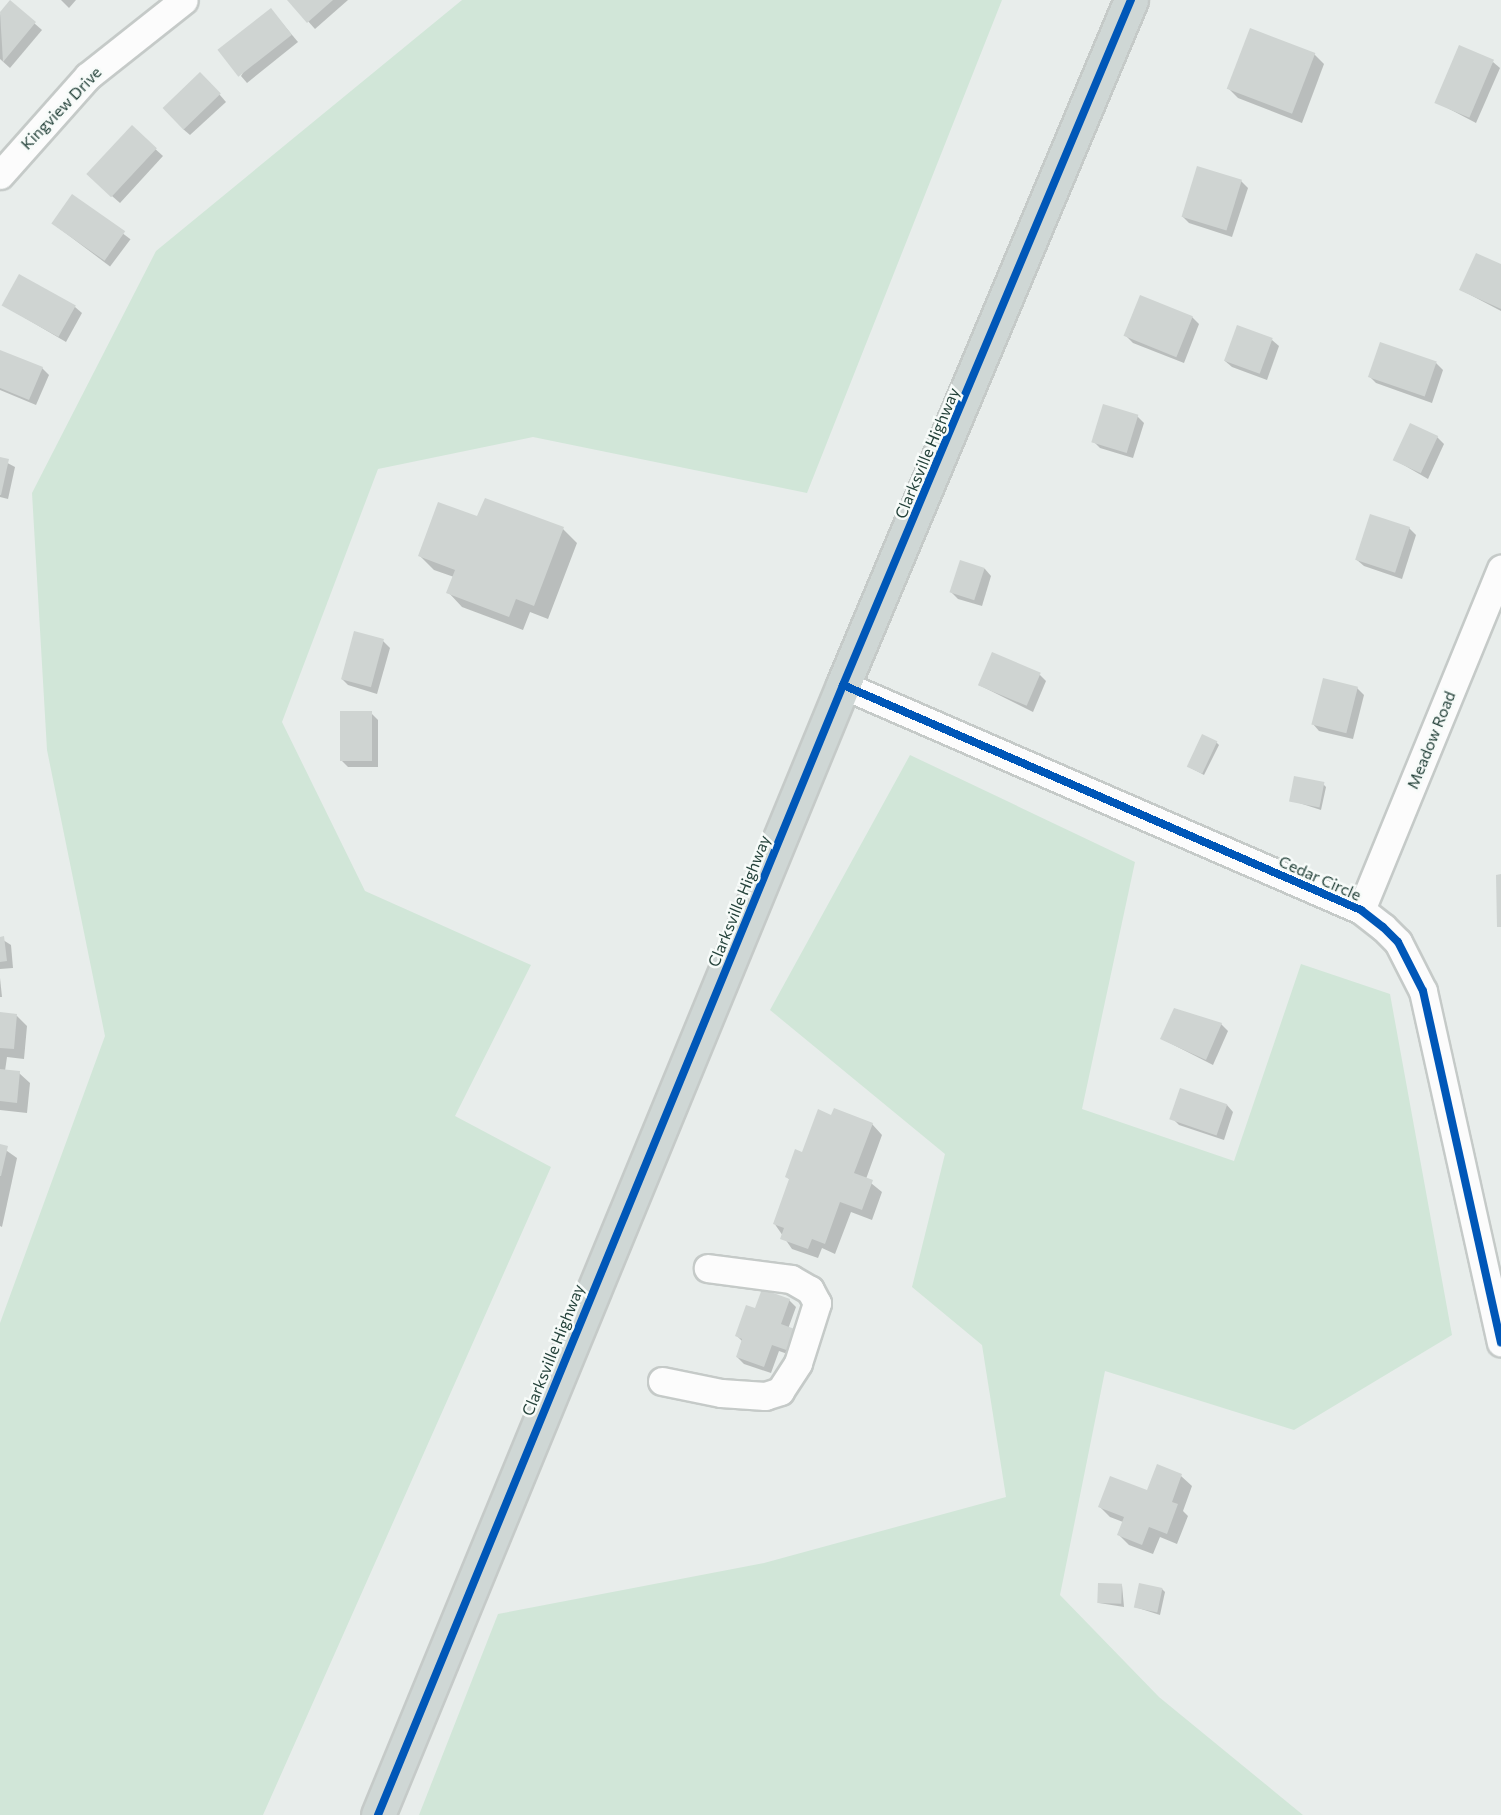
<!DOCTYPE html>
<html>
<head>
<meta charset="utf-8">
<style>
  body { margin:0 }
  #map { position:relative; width:1501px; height:1815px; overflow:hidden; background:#e8edeb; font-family:Commissioner,sans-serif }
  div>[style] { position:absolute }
  .green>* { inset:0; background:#d1e6d8 }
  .shadow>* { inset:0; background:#0003; transform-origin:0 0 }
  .building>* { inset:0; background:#cfd4d2; transform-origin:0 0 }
  .roads { filter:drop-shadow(2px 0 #c5cac8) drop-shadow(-2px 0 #c5cac8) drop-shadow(0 2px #c5cac8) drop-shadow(0 -2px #c5cac8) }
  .minor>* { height:27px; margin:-13.5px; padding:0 13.5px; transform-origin:13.5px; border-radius:13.5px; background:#fcfcfc }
  .major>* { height:33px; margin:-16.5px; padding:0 16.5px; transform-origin:16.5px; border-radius:16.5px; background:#cfd7d5 }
  .cycleway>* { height:8px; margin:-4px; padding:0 4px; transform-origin:4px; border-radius:4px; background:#0057b8 }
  span { translate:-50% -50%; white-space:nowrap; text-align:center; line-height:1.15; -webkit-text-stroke:5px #f7fbf9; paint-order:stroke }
  .street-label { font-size:16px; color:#24423a }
</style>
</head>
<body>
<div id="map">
  <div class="green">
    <i style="clip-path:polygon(462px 0,1002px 0,807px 493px,533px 437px,378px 469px,282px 722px,365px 891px,531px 965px,455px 1116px,551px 1167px,263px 1815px,0 1815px,0 1323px,105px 1036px,47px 750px,32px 493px,156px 251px)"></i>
    <i style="clip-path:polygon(910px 755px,1135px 862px,1082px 1109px,1234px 1161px,1301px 964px,1390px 994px,1452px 1335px,1294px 1430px,1105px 1371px,1060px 1595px,1159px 1697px,1303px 1815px,419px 1815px,498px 1614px,764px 1563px,1006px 1497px,982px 1345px,912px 1287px,945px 1154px,770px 1010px)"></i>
  </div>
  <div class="shadow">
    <i style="clip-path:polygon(61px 0,76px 0,69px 8px)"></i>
    <i style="clip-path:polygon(289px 0,348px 0,315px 29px)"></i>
    <i style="clip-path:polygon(10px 2px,42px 30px,10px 68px,0 59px,0 15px)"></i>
    <i style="clip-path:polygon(277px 17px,298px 42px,247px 83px,241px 76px)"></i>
    <i style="clip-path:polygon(1314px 54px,1324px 64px,1302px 123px,1238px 98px,1228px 88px)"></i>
    <i style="clip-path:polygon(1493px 62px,1500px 68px,1476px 123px,1436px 102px)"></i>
    <i style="clip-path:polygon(207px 80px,226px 102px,190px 135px,183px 129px)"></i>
    <i style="clip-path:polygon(132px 128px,163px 156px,120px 203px,96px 182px)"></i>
    <i style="clip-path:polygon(1241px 181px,1248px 188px,1232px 237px,1189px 223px,1182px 216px)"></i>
    <i style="left:73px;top:196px;width:72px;height:34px;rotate:37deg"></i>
    <i style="clip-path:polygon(1501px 266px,1501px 311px,1461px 290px)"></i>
    <i style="clip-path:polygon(3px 305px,75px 307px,82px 313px,66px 342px)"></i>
    <i style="clip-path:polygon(1192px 317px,1199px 324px,1184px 363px,1133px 343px,1126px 336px)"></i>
    <i style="clip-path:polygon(1272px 340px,1279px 346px,1267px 380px,1232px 367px,1225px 361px)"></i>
    <i style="clip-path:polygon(0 351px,42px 368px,49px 375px,36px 405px,0 390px)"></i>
    <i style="clip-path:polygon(1436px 363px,1443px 370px,1432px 403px,1376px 383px,1369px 376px)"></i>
    <i style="clip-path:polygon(1137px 416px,1144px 423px,1133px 458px,1100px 448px,1093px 441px)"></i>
    <i style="clip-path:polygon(1437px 437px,1444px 444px,1428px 479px,1395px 460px)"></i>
    <i style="clip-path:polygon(0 459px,15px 467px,8px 499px,0 497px)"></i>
    <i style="clip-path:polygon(478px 518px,563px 529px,577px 543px,548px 619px,530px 612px,523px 630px,462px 607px,448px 592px,454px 577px,434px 570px,420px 556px)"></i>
    <i style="clip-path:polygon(1409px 528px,1416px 535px,1402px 579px,1364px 566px,1357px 560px)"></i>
    <i style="clip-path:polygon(961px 562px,985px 569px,991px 576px,982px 606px,958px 599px,951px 592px)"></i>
    <i style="clip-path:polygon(383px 641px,390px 648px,377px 694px,348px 685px,342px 679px)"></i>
    <i style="clip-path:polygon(1040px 675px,1046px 681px,1033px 712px,979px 685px)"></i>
    <i style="clip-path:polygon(1357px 688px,1364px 695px,1353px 739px,1319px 731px,1313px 724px)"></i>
    <i style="clip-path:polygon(371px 713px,378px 720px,378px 767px,348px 767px,341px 760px)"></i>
    <i style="clip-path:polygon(1216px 742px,1219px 745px,1204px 775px,1191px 768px)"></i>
    <i style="clip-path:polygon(1323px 784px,1326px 787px,1321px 810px,1290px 800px)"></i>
    <i style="clip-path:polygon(0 938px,11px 945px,13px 968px,0 969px)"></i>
    <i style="clip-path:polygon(0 978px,2px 997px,0 997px)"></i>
    <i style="clip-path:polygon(0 1014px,17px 1016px,27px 1026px,24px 1059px,7px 1057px,5px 1071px,19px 1073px,30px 1083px,27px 1113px,0 1110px)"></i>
    <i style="clip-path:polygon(1221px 1024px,1228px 1031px,1213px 1065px,1162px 1039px)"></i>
    <i style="clip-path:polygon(1227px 1105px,1233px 1112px,1224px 1140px,1179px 1125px,1172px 1118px)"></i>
    <i style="clip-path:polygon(832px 1117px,872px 1124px,882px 1135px,866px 1179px,882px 1192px,872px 1220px,851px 1212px,835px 1254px,822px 1248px,818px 1258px,792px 1249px,774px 1223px,790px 1180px,786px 1176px)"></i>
    <i style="clip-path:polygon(0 1146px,17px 1158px,2px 1227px,0 1226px)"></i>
    <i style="clip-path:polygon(789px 1300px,796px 1307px,788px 1329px,799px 1358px,779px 1351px,771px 1373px,744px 1364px,737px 1357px,743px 1342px,737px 1336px,756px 1310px)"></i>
    <i style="clip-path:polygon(1157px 1466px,1181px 1476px,1192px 1486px,1183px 1511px,1188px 1516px,1177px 1544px,1160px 1537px,1153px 1554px,1129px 1545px,1119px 1535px,1123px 1522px,1110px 1517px,1100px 1507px,1148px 1492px)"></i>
    <i style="clip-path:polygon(1122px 1585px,1124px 1607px,1099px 1603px)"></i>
    <i style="clip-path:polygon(1162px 1589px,1165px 1592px,1160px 1615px,1135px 1607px)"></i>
  </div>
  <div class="building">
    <i style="clip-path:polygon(10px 0,36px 22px,3px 62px,0 12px)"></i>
    <i style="clip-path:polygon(287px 0,333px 0,307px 23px)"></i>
    <i style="left:271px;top:8px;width:34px;height:68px;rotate:52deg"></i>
    <i style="left:1250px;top:28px;width:70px;height:65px;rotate:21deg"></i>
    <i style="left:1459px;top:45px;width:38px;height:63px;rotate:23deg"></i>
    <i style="left:200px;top:72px;width:30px;height:52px;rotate:46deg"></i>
    <i style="left:132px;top:125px;width:34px;height:67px;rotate:43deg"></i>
    <i style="left:1197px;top:166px;width:47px;height:53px;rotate:17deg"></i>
    <i style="left:72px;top:194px;width:65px;height:36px;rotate:35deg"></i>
    <i style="clip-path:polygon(1476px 253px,1501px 264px,1501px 309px,1459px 290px)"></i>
    <i style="left:19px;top:274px;width:65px;height:36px;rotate:29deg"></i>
    <i style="left:1140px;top:295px;width:57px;height:44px;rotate:22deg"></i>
    <i style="left:1237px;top:325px;width:38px;height:38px;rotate:20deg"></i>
    <i style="left:1380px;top:342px;width:60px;height:37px;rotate:19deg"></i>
    <i style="clip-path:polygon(0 350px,43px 367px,29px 400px,0 388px)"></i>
    <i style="left:1103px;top:404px;width:37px;height:40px;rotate:17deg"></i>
    <i style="left:1410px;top:423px;width:31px;height:41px;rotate:25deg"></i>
    <i style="clip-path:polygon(0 457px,9px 459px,1px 495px,0 495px)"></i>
    <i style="clip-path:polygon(485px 498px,564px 527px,534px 606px,516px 599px,509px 617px,446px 593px,455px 570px,418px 556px,438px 502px,477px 516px)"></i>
    <i style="left:1370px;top:514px;width:42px;height:48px;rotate:18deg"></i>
    <i style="left:960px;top:560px;width:26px;height:34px;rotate:18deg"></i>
    <i style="left:354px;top:631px;width:31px;height:50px;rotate:15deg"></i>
    <i style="left:992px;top:652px;width:53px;height:36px;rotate:23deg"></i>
    <i style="left:1323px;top:678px;width:36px;height:48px;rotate:14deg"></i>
    <i style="left:340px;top:711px;width:32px;height:50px"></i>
    <i style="left:1202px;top:734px;width:17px;height:36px;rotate:25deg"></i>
    <i style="left:1294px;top:776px;width:31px;height:26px;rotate:11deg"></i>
    <i style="clip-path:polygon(1501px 874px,1501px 927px,1497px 927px,1496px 875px)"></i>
    <i style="clip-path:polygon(4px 936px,7px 961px,0 962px,0 937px)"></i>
    <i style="clip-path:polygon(1174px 1008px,1222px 1023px,1206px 1060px,1160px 1039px)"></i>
    <i style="clip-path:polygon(0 1012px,17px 1014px,14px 1049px,0 1048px)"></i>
    <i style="clip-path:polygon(0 1069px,20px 1071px,17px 1103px,0 1101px)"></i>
    <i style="left:1180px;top:1088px;width:50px;height:33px;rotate:19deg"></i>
    <i style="clip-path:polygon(834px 1108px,873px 1123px,854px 1173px,873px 1180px,862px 1210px,840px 1202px,825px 1244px,812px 1239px,808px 1249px,780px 1239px,784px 1228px,773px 1224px,789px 1179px,785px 1177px,795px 1149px,802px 1152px,818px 1109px,831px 1115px)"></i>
    <i style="clip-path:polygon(0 1144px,8px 1146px,1px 1176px,0 1176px)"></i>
    <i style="clip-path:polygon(762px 1289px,790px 1299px,781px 1324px,800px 1331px,792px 1352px,772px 1345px,764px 1367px,736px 1357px,742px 1339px,735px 1336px,746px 1305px,755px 1308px)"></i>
    <i style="clip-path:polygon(1157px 1464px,1182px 1474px,1172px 1502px,1178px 1504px,1167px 1534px,1149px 1527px,1142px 1545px,1117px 1535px,1124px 1517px,1098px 1507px,1110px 1476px,1147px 1490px)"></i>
    <i style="left:1098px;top:1583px;width:24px;height:20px;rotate:2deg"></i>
    <i style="left:1139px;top:1583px;width:24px;height:25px;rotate:12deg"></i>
  </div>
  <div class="roads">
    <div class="minor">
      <i style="left:0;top:175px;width:132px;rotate:-48.4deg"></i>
      <i style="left:88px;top:76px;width:122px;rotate:-38.4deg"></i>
      <i style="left:843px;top:685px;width:565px;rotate:23.48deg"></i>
      <i style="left:1361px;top:910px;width:28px;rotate:38deg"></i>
      <i style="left:1383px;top:927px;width:21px;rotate:45deg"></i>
      <i style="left:1398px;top:942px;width:55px;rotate:63deg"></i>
      <i style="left:1423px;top:991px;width:360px;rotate:77.5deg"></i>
      <i style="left:1361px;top:910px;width:369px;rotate:-67.7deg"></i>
      <i style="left:662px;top:1381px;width:60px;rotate:11.5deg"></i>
      <i style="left:721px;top:1393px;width:44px;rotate:3.9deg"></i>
      <i style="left:765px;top:1396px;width:16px;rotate:-18deg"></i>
      <i style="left:780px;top:1391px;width:33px;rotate:-57deg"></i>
      <i style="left:798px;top:1363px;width:63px;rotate:-72.4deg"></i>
      <i style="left:817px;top:1303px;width:15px;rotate:-118deg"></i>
      <i style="left:810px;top:1290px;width:22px;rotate:-150deg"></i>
      <i style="left:791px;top:1279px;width:84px;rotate:-172.5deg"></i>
    </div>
    <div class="major">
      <i style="left:378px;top:1815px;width:1222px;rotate:-67.63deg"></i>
      <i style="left:843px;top:685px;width:743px;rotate:-67.2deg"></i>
    </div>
  </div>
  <div class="cycleway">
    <i style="left:843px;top:685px;width:565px;rotate:23.48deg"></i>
    <i style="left:1361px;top:910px;width:28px;rotate:38deg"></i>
    <i style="left:1383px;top:927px;width:21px;rotate:45deg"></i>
    <i style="left:1398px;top:942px;width:55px;rotate:63deg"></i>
    <i style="left:1423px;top:991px;width:360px;rotate:77.5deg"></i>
    <i style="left:378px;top:1815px;width:1222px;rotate:-67.63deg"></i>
    <i style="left:843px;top:685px;width:743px;rotate:-67.2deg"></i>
  </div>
  <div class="street-label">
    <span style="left:61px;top:108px;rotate:-46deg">Kingview Drive</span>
    <span style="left:927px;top:453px;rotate:-67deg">Clarksville Highway</span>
    <span style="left:1431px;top:740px;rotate:-68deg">Meadow Road</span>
    <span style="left:1320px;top:878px;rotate:24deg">Cedar Circle</span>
    <span style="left:739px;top:901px;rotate:-68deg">Clarksville Highway</span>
    <span style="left:553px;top:1350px;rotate:-68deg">Clarksville Highway</span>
  </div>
</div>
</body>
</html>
